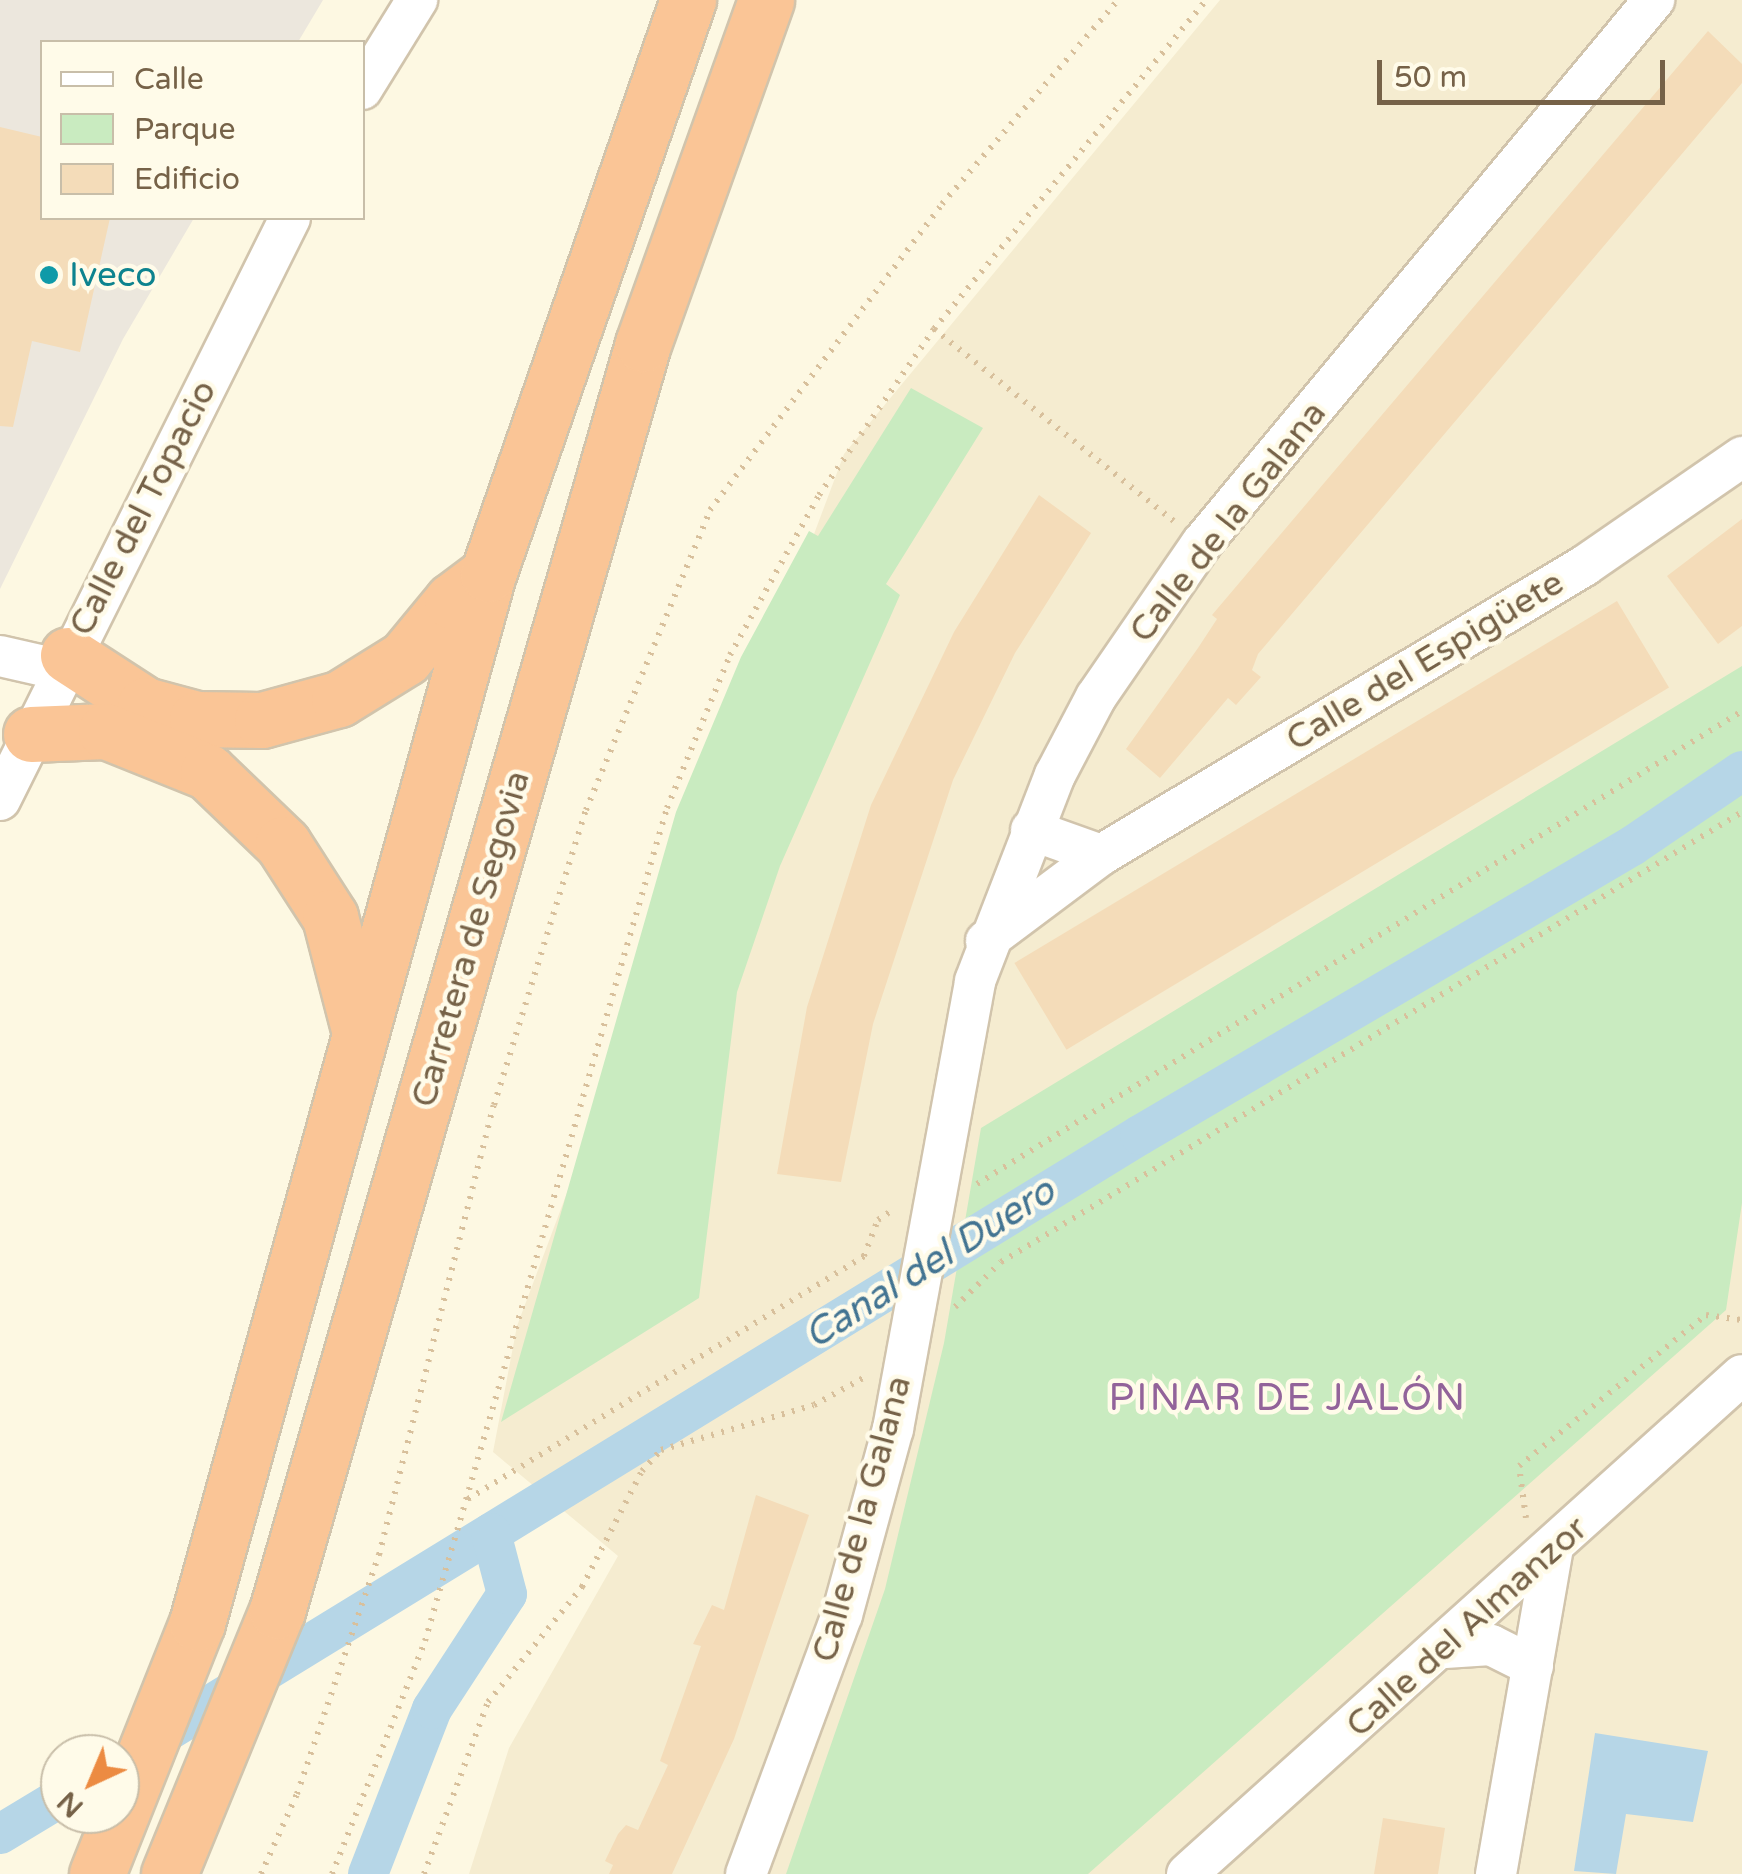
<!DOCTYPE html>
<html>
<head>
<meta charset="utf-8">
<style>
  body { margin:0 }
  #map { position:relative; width:1742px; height:1874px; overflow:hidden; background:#fdf8e2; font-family:"Varela Round",sans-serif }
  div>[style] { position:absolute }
  .residential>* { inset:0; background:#f5ecd0 }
  .industrial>* { inset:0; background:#ece7dd }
  .green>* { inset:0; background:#c9ebc0 }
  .water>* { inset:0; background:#b6d6e7 }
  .canal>* { height:40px; margin:-20px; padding:0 20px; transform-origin:20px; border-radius:20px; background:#b6d6e7 }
  .building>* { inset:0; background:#f4dcb9; transform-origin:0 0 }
  .path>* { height:6px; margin-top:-3px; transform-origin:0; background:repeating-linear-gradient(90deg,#d8c09c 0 2.5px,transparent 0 10.5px) }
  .roads { filter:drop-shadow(2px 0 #d1c4ac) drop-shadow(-2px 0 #d1c4ac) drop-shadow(0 2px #d1c4ac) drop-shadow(0 -2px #d1c4ac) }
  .minor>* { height:40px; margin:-20px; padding:0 20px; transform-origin:20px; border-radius:20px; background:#fff }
  .highway>* { height:55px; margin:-27.5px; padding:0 27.5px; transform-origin:27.5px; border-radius:27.5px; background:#fac596 }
  .dots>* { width:28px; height:28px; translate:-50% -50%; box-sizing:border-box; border:5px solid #fffbe9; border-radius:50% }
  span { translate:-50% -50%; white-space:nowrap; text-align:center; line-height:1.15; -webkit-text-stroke:9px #fffbe9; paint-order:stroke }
  .culture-label { font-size:35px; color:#0d838f }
  .left { translate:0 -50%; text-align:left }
  .street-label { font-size:35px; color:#766248 }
  .water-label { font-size:38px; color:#437492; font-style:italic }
  .neighbourhood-label { font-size:38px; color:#92639a; letter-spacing:2.5px }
  .legend { position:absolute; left:40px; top:40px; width:325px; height:180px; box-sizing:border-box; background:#fffbe9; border:2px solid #c8bea9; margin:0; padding:12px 18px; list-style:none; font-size:30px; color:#766248 }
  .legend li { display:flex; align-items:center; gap:20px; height:50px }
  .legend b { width:50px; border:2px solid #c8bea9 }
  .north { position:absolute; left:40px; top:1734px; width:100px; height:100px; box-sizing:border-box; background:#fffbe9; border:2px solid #c8bea9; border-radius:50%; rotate:224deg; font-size:28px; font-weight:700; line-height:40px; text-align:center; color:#766248 }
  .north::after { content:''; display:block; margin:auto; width:35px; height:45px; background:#ec8b42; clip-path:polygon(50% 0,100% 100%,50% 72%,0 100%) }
  .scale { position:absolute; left:1377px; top:60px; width:288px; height:45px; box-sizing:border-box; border:5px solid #766248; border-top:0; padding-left:12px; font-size:30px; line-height:35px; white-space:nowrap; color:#766248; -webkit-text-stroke:8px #fffbe9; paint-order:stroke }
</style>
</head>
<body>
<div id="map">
  <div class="residential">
    <i style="clip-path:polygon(1220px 0,1742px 0,1742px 1874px,469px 1874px,509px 1748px,618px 1556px,493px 1452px,517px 1326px,844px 454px)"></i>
  </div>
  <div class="industrial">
    <i style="clip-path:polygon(0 0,323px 0,298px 42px,42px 42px,42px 218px,194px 218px,123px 339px,0 589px)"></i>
  </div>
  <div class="green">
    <i style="clip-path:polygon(911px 388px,983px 428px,886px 584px,900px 595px,780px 866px,737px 992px,699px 1298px,501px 1422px,676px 812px,741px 657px,809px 531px,818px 536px)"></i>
    <i style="clip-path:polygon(1742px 666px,1742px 1203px,1726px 1310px,1088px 1874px,786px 1874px,885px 1589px,944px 1343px,981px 1128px)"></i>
  </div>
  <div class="water">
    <i style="clip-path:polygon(1595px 1733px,1708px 1751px,1693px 1822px,1626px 1814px,1616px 1874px,1574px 1871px)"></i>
  </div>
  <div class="canal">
    <i style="left:145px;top:1745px;width:1167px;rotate:-31.51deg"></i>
    <i style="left:1140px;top:1135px;width:571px;rotate:-30.43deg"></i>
    <i style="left:1632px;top:846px;width:133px;rotate:-34.3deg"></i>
    <i style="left:0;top:1834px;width:70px;rotate:-31deg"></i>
    <i style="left:368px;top:1874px;width:177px;rotate:-68.8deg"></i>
    <i style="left:432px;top:1709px;width:137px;rotate:-56.9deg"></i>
    <i style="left:507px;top:1594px;width:63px;rotate:-104.7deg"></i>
  </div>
  <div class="building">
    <i style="clip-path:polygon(1708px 31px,1742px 64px,1742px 83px,1258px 654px,1252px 670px,1261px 677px,1236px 705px,1228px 698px,1160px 778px,1126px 749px,1198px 648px,1217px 619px,1212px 615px)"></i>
    <i style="clip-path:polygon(0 127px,42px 137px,42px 218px,110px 218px,80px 352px,32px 341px,13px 427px,0 426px)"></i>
    <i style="clip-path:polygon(1039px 495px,1091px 533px,1015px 653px,953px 780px,873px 1024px,841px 1182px,777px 1174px,807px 1007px,871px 805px,954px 632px)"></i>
    <i style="clip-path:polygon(1742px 519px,1742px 626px,1718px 644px,1667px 576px)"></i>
    <i style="left:1617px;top:601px;width:101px;height:703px;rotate:59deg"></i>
    <i style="clip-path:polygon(756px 1495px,809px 1515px,734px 1739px,672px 1874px,609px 1874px,613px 1865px,605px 1861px,618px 1834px,626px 1825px,638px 1830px,668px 1765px,660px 1761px,701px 1646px,693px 1644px,712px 1605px,724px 1610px)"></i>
    <i style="clip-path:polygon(1383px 1818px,1445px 1828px,1438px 1874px,1374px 1874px)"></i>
  </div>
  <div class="path">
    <i style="left:934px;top:329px;width:307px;rotate:38.7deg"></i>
    <i style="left:977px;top:1184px;width:899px;rotate:-31.73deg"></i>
    <i style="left:955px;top:1307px;width:64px;rotate:-44.4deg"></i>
    <i style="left:1001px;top:1262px;width:867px;rotate:-31.27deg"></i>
    <i style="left:468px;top:1499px;width:465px;rotate:-31.5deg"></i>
    <i style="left:864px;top:1256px;width:39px;rotate:-69deg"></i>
    <i style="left:878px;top:1220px;width:19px;rotate:-35deg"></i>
    <i style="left:1526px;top:1518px;width:52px;rotate:-97.7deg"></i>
    <i style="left:1519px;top:1466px;width:240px;rotate:-38.9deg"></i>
    <i style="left:1706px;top:1315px;width:36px;rotate:8deg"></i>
    <i style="left:261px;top:1874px;width:88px;rotate:-65.8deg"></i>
    <i style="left:297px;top:1794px;width:253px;rotate:-71.1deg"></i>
    <i style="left:379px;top:1555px;width:464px;rotate:-75.7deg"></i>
    <i style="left:494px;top:1105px;width:309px;rotate:-72.7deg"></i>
    <i style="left:586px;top:810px;width:325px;rotate:-67.5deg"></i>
    <i style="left:710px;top:510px;width:384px;rotate:-52.8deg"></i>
    <i style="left:942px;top:204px;width:269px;rotate:-49.2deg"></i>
    <i style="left:332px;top:1874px;width:251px;rotate:-68.2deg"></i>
    <i style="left:425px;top:1641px;width:867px;rotate:-73.8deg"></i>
    <i style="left:667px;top:808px;width:165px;rotate:-67.6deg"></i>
    <i style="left:730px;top:655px;width:183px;rotate:-60.9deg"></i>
    <i style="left:819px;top:495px;width:202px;rotate:-55.3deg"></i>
    <i style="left:934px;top:329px;width:427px;rotate:-50.4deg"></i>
    <i style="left:424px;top:1874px;width:184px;rotate:-69.6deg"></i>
    <i style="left:488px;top:1702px;width:149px;rotate:-50.7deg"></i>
    <i style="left:582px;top:1587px;width:131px;rotate:-62.7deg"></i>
    <i style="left:642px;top:1471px;width:28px;rotate:-48deg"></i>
    <i style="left:661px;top:1450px;width:159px;rotate:-16.4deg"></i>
    <i style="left:814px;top:1405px;width:58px;rotate:-28.8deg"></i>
  </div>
  <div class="roads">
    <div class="minor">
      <i style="left:362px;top:89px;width:105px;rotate:-58.3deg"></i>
      <i style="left:0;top:656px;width:63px;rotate:12.9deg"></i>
      <i style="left:0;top:800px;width:650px;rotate:-63.51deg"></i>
      <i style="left:1031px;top:830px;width:74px;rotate:19.7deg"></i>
      <i style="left:1101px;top:855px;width:563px;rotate:-30.89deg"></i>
      <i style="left:1584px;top:566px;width:192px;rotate:-34.6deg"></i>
      <i style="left:986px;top:941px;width:144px;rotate:-36.8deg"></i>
      <i style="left:1445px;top:1648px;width:46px;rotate:-3.7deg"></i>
      <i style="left:1491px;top:1645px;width:47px;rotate:26.6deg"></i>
      <i style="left:746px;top:1874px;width:276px;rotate:-69.7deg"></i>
      <i style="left:842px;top:1615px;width:193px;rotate:-74.7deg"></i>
      <i style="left:893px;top:1429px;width:455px;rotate:-79.6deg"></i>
      <i style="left:975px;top:981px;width:221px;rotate:-68.8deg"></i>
      <i style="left:1055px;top:775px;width:88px;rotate:-62.3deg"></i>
      <i style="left:1096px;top:697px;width:187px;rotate:-55.5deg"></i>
      <i style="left:1202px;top:543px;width:707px;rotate:-50.23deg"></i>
      <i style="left:1187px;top:1874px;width:746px;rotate:-41.96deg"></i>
      <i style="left:1496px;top:1874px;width:330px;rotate:-80.1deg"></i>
    </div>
    <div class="highway">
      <i style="left:68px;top:655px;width:92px;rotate:33deg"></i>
      <i style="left:145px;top:705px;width:54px;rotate:15.1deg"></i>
      <i style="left:197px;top:719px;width:65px;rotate:0.9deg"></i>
      <i style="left:262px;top:720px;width:80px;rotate:-15.3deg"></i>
      <i style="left:339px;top:699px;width:78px;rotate:-31.8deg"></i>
      <i style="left:405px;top:658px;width:74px;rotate:-50.5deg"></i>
      <i style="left:452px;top:601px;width:45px;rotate:-36.9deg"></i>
      <i style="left:31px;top:734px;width:75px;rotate:-2.3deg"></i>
      <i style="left:106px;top:731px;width:110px;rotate:21.9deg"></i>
      <i style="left:208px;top:772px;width:104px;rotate:43.8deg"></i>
      <i style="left:283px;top:844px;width:87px;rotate:57.2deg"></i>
      <i style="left:330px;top:917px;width:120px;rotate:75.5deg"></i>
      <i style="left:97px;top:1874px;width:270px;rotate:-68.3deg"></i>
      <i style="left:197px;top:1623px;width:1089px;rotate:-74.5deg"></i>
      <i style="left:488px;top:574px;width:608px;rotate:-70.79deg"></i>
      <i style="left:169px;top:1874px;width:284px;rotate:-67.7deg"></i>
      <i style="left:277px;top:1611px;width:1319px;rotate:-73.89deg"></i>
      <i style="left:643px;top:344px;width:365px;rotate:-70.3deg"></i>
    </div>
  </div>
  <div class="dots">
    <i style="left:49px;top:275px;background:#0f9aa8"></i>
  </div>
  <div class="culture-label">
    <span class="left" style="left:69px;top:275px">Iveco</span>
  </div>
  <div class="street-label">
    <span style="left:143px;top:508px;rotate:-63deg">Calle del Topacio</span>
    <span style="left:1228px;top:522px;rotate:-52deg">Calle de la Galana</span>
    <span style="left:1425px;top:661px;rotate:-31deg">Calle del Espigüete</span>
    <span style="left:471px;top:939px;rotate:-74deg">Carretera de Segovia</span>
    <span style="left:862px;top:1519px;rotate:-75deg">Calle de la Galana</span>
    <span style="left:1467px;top:1627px;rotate:-42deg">Calle del Almanzor</span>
  </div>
  <div class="water-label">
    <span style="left:930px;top:1264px;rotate:-32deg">Canal del Duero</span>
  </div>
  <div class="neighbourhood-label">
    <span style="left:1288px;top:1399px">PINAR DE JALÓN</span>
  </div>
  <ul class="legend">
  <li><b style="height:12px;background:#fff"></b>Calle</li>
  <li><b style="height:28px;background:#c9ebc0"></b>Parque</li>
  <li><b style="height:28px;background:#f4dcb9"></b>Edificio</li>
  </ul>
  <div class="north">N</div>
  <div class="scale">50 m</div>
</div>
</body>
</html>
